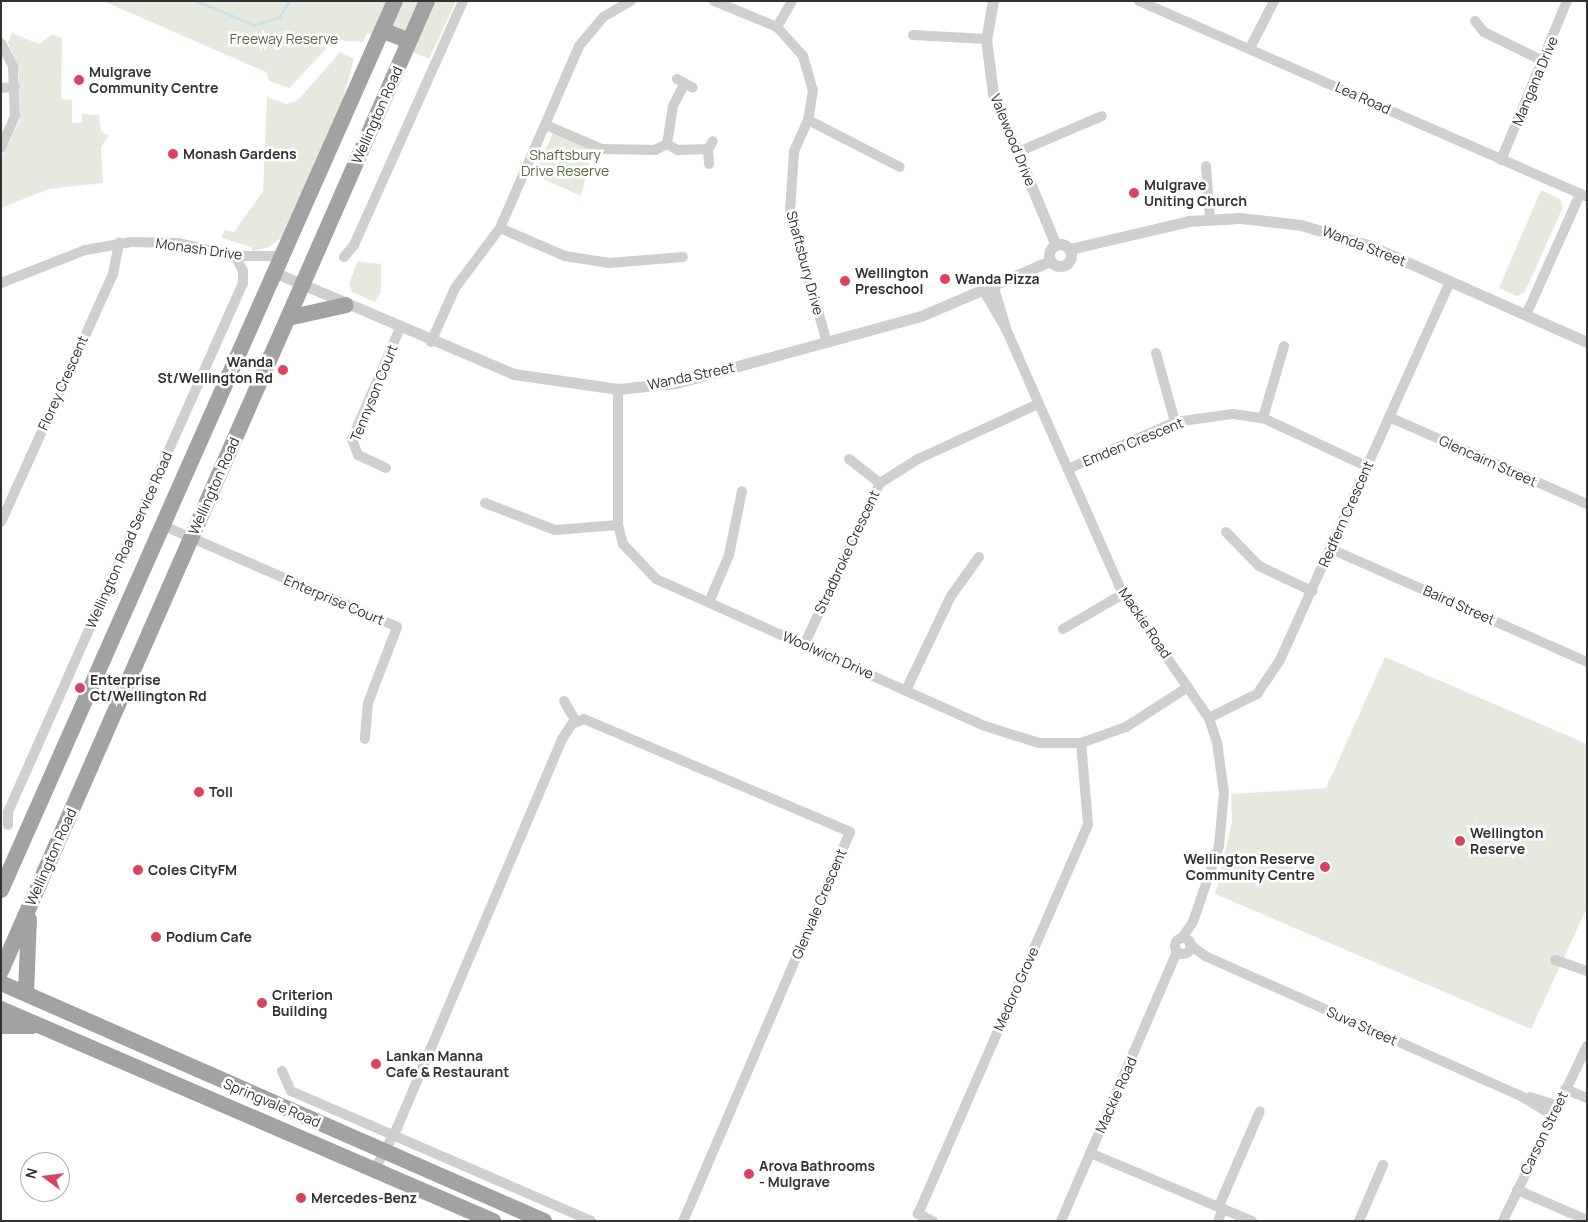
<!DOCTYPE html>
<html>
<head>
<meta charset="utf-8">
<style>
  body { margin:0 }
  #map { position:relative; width:1588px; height:1222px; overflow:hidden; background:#fff; font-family:Manrope,sans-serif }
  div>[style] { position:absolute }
  .green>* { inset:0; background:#e6eade }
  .stream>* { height:3px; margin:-1.5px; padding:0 1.5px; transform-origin:1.5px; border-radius:1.5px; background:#cce2e9 }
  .minor>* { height:10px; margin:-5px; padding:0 5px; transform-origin:5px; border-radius:5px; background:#cfcfcf }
  .minor>.ring { margin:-5px; padding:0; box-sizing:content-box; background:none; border:10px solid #cfcfcf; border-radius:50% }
  .tertiary>* { height:11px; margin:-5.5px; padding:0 5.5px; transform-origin:5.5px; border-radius:5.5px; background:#cfcfcf }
  .tertiary>.ring { margin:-5.5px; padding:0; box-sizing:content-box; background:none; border:11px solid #cfcfcf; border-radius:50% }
  .trunk>* { height:16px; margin:-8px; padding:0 8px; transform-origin:8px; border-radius:8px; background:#a2a2a2 }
  .dots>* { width:14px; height:14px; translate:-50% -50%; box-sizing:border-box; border:2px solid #fff; border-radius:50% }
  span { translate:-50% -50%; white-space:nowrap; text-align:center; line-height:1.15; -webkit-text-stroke:5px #fff; paint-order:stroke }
  .park-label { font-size:14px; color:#5a6b41 }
  .poi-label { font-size:14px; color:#323232; font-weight:700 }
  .left { translate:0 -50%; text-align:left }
  .right { translate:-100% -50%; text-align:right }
  .street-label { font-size:14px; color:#323232 }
  .frame { position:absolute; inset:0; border:2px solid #323232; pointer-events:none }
  .north { position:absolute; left:20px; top:1152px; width:50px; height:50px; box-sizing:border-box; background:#fff; border:1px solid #adadad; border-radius:50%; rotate:285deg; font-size:14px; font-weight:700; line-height:20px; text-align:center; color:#323232 }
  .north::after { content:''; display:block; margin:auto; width:18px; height:22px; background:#da435f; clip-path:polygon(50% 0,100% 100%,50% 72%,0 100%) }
</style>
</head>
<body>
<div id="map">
  <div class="green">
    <i style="clip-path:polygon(103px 1px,456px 1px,429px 59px,367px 33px,363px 42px,335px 40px,289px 88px,269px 81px,266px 72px)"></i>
    <i style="clip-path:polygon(12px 33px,39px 44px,52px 34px,62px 38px,61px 99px,72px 100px,72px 123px,82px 123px,82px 114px,99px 115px,101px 132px,109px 136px,101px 147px,103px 183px,49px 189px,1px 208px,1px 158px,20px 120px,19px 71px,8px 42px)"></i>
    <i style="clip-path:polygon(340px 52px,354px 59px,343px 99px,282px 237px,269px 247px,252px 251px,252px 247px,221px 238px,225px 230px,234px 232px,263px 191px,267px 97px,287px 104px,298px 100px)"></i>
    <i style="clip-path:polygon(553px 133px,593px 149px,581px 196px,534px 175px)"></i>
    <i style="clip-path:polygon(1541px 190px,1560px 199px,1563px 207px,1525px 292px,1517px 296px,1499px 288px)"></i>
    <i style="clip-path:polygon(358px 261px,381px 264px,381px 292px,375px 302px,352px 292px,349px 283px)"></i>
    <i style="clip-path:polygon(1385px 657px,1587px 744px,1587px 908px,1531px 1029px,1215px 894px,1232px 822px,1231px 794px,1326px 788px)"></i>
  </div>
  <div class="stream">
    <i style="left:197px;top:1px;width:62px;rotate:22.8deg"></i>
    <i style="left:254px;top:25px;width:26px;rotate:-18deg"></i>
    <i style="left:279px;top:17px;width:19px;rotate:-58deg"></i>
  </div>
  <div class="minor">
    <i style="left:714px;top:1px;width:68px;rotate:22.4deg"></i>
    <i style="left:777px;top:27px;width:39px;rotate:48deg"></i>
    <i style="left:803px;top:56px;width:35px;rotate:74deg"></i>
    <i style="left:813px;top:90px;width:30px;rotate:99deg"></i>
    <i style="left:808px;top:120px;width:35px;rotate:114deg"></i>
    <i style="left:794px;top:152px;width:60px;rotate:93.8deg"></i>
    <i style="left:790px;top:212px;width:136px;rotate:74.2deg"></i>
    <i style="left:1139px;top:1px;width:489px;rotate:23.6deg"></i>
    <i style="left:1475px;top:21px;width:14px;rotate:51deg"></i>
    <i style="left:1484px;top:32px;width:66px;rotate:26.2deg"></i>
    <i style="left:777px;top:27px;width:30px;rotate:-60deg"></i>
    <i style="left:913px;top:35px;width:73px;rotate:3.1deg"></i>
    <i style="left:1px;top:43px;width:27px;rotate:63deg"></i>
    <i style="left:13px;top:67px;width:49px;rotate:87.7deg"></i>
    <i style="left:15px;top:116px;width:35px;rotate:114deg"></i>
    <i style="left:1250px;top:48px;width:53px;rotate:-62.9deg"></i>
    <i style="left:677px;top:79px;width:18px;rotate:29deg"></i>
    <i style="left:1px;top:88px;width:14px;rotate:-4deg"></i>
    <i style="left:808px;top:120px;width:103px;rotate:27.1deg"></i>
    <i style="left:546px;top:125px;width:61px;rotate:23.2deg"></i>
    <i style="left:602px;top:149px;width:53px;rotate:1.1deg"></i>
    <i style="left:655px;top:150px;width:13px;rotate:-27deg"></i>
    <i style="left:667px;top:144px;width:13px;rotate:29deg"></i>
    <i style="left:678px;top:150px;width:30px;rotate:-2deg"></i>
    <i style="left:667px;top:144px;width:38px;rotate:-81deg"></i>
    <i style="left:673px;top:106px;width:22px;rotate:-63deg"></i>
    <i style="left:1018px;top:152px;width:91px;rotate:-23.2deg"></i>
    <i style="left:1501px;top:160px;width:172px;rotate:-67.5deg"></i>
    <i style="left:709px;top:164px;width:15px;rotate:-94deg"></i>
    <i style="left:708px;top:149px;width:9px;rotate:-58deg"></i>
    <i style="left:1206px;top:166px;width:53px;rotate:85.7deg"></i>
    <i style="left:500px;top:228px;width:71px;rotate:23.3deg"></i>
    <i style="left:565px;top:256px;width:45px;rotate:9deg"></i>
    <i style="left:609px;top:263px;width:74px;rotate:-4.6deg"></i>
    <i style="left:344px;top:257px;width:16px;rotate:-50deg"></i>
    <i style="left:354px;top:245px;width:267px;rotate:-65.9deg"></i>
    <i style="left:1px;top:283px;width:90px;rotate:-21.4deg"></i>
    <i style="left:85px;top:250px;width:48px;rotate:-9.7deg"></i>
    <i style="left:132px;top:242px;width:47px;rotate:1.2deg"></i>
    <i style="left:179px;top:243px;width:57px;rotate:13.1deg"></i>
    <i style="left:235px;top:256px;width:49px"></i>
    <i style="left:994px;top:288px;width:42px;rotate:73.3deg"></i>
    <i style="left:985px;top:293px;width:42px;rotate:59.7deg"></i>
    <i style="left:1006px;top:329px;width:290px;rotate:66.2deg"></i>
    <i style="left:1123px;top:594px;width:151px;rotate:55.3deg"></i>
    <i style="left:1209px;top:718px;width:25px;rotate:72deg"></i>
    <i style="left:1217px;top:742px;width:51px;rotate:82.2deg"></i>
    <i style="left:1224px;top:793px;width:53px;rotate:95.4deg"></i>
    <i style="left:1219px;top:846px;width:80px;rotate:108.9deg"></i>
    <i style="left:1193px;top:922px;width:19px;rotate:125deg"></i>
    <i style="left:1526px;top:315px;width:133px;rotate:-65.9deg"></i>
    <i style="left:431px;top:342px;width:59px;rotate:-66deg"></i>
    <i style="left:455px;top:288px;width:75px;rotate:-53.1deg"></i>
    <i style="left:500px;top:228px;width:198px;rotate:-66.5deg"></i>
    <i style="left:579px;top:46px;width:38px;rotate:-50deg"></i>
    <i style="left:603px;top:17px;width:32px;rotate:-30deg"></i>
    <i style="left:1156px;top:353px;width:72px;rotate:74.6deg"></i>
    <i style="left:203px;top:373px;width:26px;rotate:25deg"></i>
    <i style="left:618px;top:389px;width:136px;rotate:90deg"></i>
    <i style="left:618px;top:525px;width:20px;rotate:75deg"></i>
    <i style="left:623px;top:544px;width:48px;rotate:46.7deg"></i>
    <i style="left:656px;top:579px;width:360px;rotate:24.1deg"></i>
    <i style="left:985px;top:726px;width:57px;rotate:17.5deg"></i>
    <i style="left:1039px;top:743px;width:42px"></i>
    <i style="left:1081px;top:743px;width:48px;rotate:-19.6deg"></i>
    <i style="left:1126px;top:727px;width:74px;rotate:-32.8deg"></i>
    <i style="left:1389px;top:417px;width:216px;rotate:23.7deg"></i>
    <i style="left:1263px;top:418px;width:75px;rotate:-73.7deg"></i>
    <i style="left:849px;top:459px;width:39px;rotate:38deg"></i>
    <i style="left:386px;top:468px;width:31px;rotate:-155deg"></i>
    <i style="left:358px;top:455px;width:17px;rotate:-111deg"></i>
    <i style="left:352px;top:439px;width:121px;rotate:-66.6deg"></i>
    <i style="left:1068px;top:469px;width:117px;rotate:-23.7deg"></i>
    <i style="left:1175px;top:422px;width:59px;rotate:-7.9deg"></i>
    <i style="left:1233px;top:414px;width:30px;rotate:8deg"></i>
    <i style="left:1263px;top:418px;width:116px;rotate:25deg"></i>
    <i style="left:485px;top:503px;width:75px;rotate:21.1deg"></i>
    <i style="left:555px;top:530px;width:63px;rotate:-4.5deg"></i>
    <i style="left:1px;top:522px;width:272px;rotate:-65.7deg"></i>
    <i style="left:113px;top:274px;width:32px;rotate:-79deg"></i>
    <i style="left:164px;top:526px;width:254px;rotate:23.4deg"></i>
    <i style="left:397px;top:627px;width:81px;rotate:110.9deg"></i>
    <i style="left:368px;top:703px;width:36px;rotate:95deg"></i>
    <i style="left:1226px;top:532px;width:47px;rotate:45.9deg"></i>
    <i style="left:1259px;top:566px;width:59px;rotate:25.3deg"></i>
    <i style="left:1331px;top:549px;width:280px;rotate:23.8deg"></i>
    <i style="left:709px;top:602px;width:51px;rotate:-66.9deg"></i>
    <i style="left:729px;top:555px;width:65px;rotate:-78.5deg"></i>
    <i style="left:1063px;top:629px;width:69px;rotate:-30.3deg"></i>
    <i style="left:804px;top:645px;width:179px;rotate:-64.9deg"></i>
    <i style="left:880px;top:483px;width:45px;rotate:-32.3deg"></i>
    <i style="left:918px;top:459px;width:132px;rotate:-24.6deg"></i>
    <i style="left:906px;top:690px;width:104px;rotate:-64.4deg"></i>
    <i style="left:951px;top:596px;width:48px;rotate:-54.3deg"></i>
    <i style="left:564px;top:701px;width:24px;rotate:60deg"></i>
    <i style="left:1209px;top:718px;width:54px;rotate:-26.6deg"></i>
    <i style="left:1257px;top:694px;width:41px;rotate:-55.9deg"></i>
    <i style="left:1280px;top:660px;width:415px;rotate:-65.8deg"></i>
    <i style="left:8px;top:825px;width:13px;rotate:-90deg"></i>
    <i style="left:8px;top:812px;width:579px;rotate:-66.05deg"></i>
    <i style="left:243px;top:283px;width:12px;rotate:-90deg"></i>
    <i style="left:243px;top:271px;width:17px;rotate:-118deg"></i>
    <i class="ring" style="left:1175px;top:938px;width:6px;height:6px"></i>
    <i style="left:1190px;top:945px;width:19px;rotate:36deg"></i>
    <i style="left:1205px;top:956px;width:343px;rotate:23.9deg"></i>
    <i style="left:1519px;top:1095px;width:39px;rotate:31deg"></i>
    <i style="left:1555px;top:960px;width:34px;rotate:19deg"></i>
    <i style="left:282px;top:1071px;width:22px;rotate:66deg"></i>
    <i style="left:291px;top:1091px;width:327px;rotate:23.4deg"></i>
    <i style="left:1565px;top:1089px;width:24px;rotate:22deg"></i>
    <i style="left:1530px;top:1097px;width:28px;rotate:17deg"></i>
    <i style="left:1090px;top:1153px;width:176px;rotate:22.8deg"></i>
    <i style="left:375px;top:1169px;width:47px;rotate:-61.8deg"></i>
    <i style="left:397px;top:1128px;width:423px;rotate:-67deg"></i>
    <i style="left:562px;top:739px;width:18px;rotate:-56deg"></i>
    <i style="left:572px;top:724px;width:13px;rotate:-23deg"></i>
    <i style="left:584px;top:719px;width:289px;rotate:23deg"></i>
    <i style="left:850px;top:832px;width:423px;rotate:113.2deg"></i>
    <i style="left:1517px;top:1190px;width:76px;rotate:23.2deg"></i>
    <i style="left:1219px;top:1206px;width:103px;rotate:-66.7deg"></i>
    <i style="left:933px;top:1221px;width:17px;rotate:-155deg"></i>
    <i style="left:918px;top:1214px;width:425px;rotate:-66.4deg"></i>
    <i style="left:1088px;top:824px;width:81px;rotate:-94.9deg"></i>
    <i style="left:1061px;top:1221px;width:293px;rotate:-66.7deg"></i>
    <i style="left:1218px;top:1221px;width:14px;rotate:-69deg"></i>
    <i style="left:1359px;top:1221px;width:61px;rotate:-66.8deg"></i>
    <i style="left:1503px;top:1221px;width:194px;rotate:-64.4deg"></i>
  </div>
  <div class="tertiary">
    <i style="left:993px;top:1px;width:39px;rotate:100deg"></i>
    <i style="left:986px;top:39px;width:55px;rotate:82.7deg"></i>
    <i style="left:993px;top:94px;width:164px;rotate:67.4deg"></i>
    <i class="ring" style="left:1049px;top:244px;width:11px;height:11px"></i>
    <i style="left:1070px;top:249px;width:122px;rotate:-13.2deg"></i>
    <i style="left:1189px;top:221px;width:51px;rotate:-3.4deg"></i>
    <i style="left:1240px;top:218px;width:61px;rotate:6.5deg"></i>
    <i style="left:1301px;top:225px;width:73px;rotate:16.7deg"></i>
    <i style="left:1371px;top:246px;width:236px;rotate:24deg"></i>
    <i style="left:276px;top:273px;width:259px;rotate:23deg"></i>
    <i style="left:514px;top:374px;width:105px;rotate:8.2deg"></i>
    <i style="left:618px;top:389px;width:58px;rotate:-5.9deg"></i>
    <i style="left:676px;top:383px;width:254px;rotate:-15.3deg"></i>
    <i style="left:921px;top:316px;width:140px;rotate:-23.1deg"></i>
  </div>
  <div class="trunk">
    <i style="left:382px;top:30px;width:29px;rotate:22deg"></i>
    <i style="left:288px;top:318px;width:59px;rotate:-12.6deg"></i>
    <i style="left:1px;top:890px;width:972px;rotate:-66.1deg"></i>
    <i style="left:1px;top:971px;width:1059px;rotate:-66.29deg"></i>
    <i style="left:1px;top:983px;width:593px;rotate:23.67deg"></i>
    <i style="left:26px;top:993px;width:74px;rotate:-87.7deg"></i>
    <i style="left:1px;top:1009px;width:536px;rotate:23.31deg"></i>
    <i style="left:1px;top:1026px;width:31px"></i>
  </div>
  <div class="dots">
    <i style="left:79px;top:80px;background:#da435f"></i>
    <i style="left:173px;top:154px;background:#da435f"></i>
    <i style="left:1134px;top:193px;background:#da435f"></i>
    <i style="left:945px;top:279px;background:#da435f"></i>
    <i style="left:845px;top:281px;background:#da435f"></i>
    <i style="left:283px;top:370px;background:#da435f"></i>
    <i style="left:80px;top:688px;background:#da435f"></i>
    <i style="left:199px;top:792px;background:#da435f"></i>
    <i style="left:1460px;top:841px;background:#da435f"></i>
    <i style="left:1325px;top:867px;background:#da435f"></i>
    <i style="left:138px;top:870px;background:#da435f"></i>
    <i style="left:156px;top:937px;background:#da435f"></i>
    <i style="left:262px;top:1003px;background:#da435f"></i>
    <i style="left:376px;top:1064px;background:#da435f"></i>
    <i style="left:749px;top:1174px;background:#da435f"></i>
    <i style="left:301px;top:1198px;background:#da435f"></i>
  </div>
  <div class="park-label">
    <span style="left:284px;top:39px">Freeway Reserve</span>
    <span style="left:565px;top:163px">Shaftsbury<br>Drive Reserve</span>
  </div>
  <div class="poi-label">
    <span class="left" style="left:89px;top:80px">Mulgrave<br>Community Centre</span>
    <span class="left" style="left:183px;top:154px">Monash Gardens</span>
    <span class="left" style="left:1144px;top:193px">Mulgrave<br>Uniting Church</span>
    <span class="left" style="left:855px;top:281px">Wellington<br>Preschool</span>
    <span class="left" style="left:955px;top:279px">Wanda Pizza</span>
    <span class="right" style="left:273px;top:370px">Wanda<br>St/Wellington Rd</span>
    <span class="left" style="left:90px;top:688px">Enterprise<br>Ct/Wellington Rd</span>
    <span class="left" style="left:209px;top:792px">Toll</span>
    <span class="left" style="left:1470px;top:841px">Wellington<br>Reserve</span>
    <span class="right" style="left:1315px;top:867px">Wellington Reserve<br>Community Centre</span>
    <span class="left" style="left:148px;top:870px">Coles CityFM</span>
    <span class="left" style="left:166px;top:937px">Podium Cafe</span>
    <span class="left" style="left:272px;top:1003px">Criterion<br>Building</span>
    <span class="left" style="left:386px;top:1064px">Lankan Manna<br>Cafe &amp; Restaurant</span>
    <span class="left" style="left:759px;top:1174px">Arova Bathrooms<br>- Mulgrave</span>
    <span class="left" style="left:311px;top:1198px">Mercedes-Benz</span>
  </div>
  <div class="street-label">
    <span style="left:1535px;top:81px;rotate:-67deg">Mangana Drive</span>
    <span style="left:1363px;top:98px;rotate:24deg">Lea Road</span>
    <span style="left:377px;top:115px;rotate:-66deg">Wellington Road</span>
    <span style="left:1013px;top:140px;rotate:68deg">Valewood Drive</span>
    <span style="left:1364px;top:246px;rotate:21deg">Wanda Street</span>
    <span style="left:199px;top:249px;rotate:8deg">Monash Drive</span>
    <span style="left:805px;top:263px;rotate:75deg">Shaftsbury Drive</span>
    <span style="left:691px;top:376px;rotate:-12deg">Wanda Street</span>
    <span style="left:63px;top:383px;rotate:-66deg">Florey Crescent</span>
    <span style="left:374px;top:393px;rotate:-68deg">Tennyson Court</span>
    <span style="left:1133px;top:442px;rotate:-22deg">Emden Crescent</span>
    <span style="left:1488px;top:461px;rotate:24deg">Glencairn Street</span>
    <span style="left:214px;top:486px;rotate:-66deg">Wellington Road</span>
    <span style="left:1346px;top:514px;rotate:-66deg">Redfern Crescent</span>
    <span style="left:129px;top:540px;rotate:-66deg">Wellington Road Service Road</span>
    <span style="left:847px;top:552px;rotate:-65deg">Stradbroke Crescent</span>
    <span style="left:334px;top:600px;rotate:23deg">Enterprise Court</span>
    <span style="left:1459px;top:605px;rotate:24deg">Baird Street</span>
    <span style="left:1145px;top:623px;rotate:56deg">Mackie Road</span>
    <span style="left:828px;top:655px;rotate:24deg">Woolwich Drive</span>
    <span style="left:51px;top:857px;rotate:-66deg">Wellington Road</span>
    <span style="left:819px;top:904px;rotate:-67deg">Glenvale Crescent</span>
    <span style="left:1016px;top:989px;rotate:-66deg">Medoro Grove</span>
    <span style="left:1362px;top:1026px;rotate:24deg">Suva Street</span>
    <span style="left:1116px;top:1095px;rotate:-66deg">Mackie Road</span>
    <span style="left:272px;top:1103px;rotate:23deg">Springvale Road</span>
    <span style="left:1544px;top:1133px;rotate:-64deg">Carson Street</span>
  </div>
  <div class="frame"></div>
  <div class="north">N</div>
</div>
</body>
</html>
